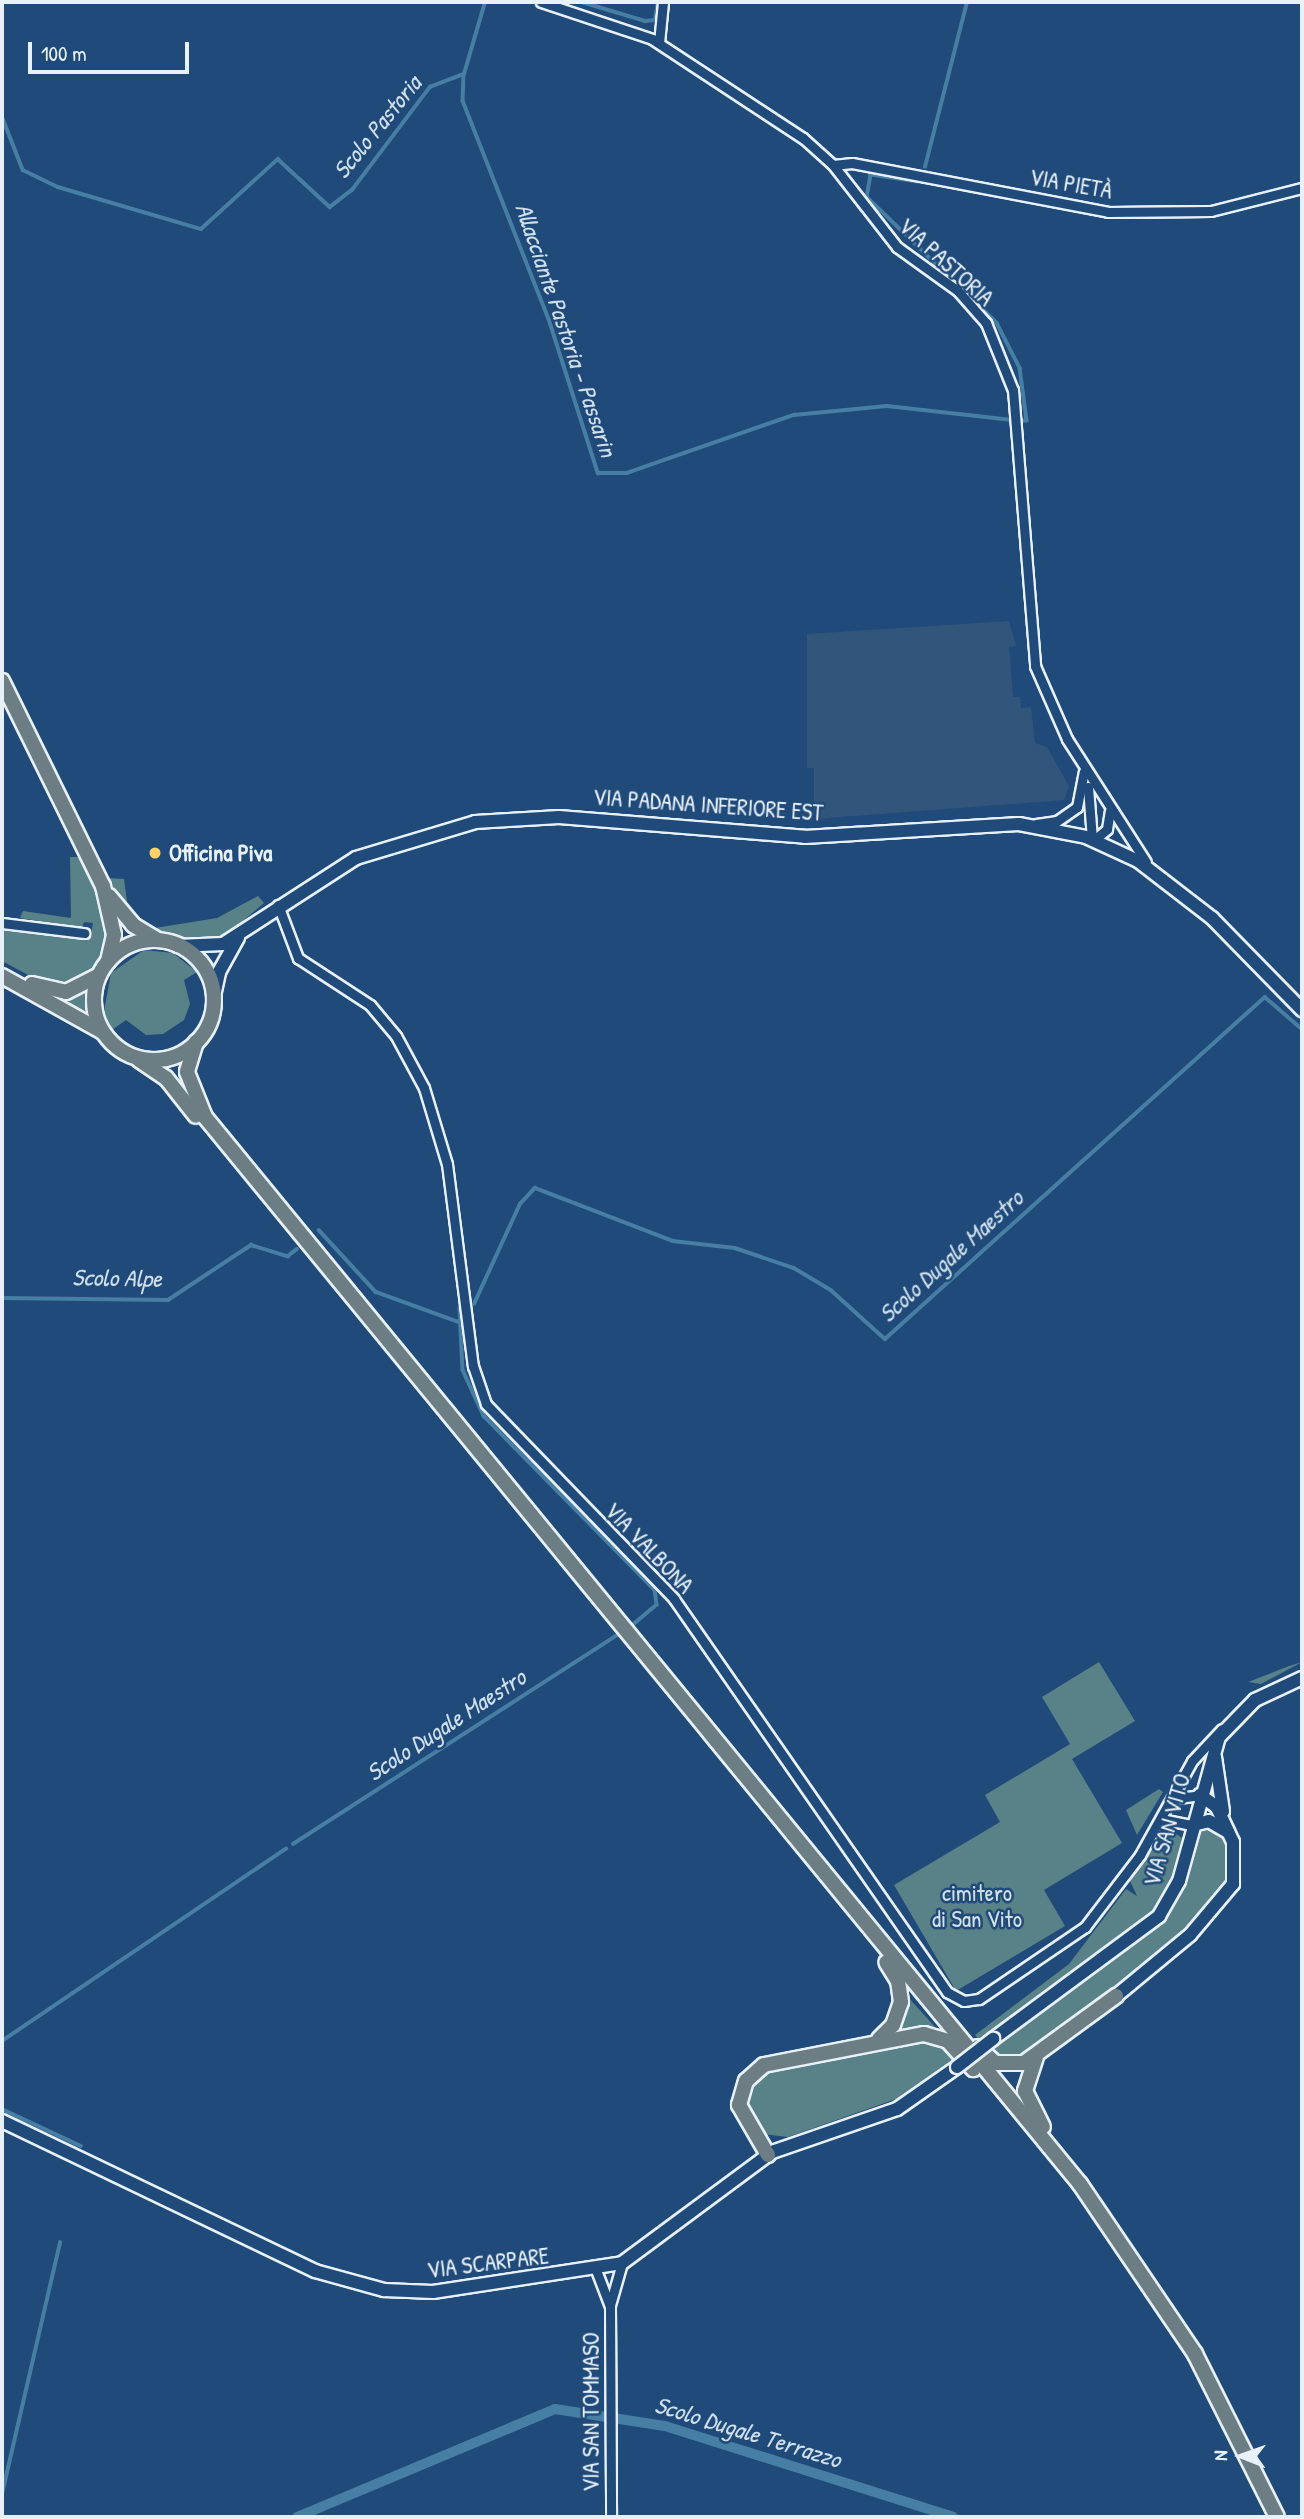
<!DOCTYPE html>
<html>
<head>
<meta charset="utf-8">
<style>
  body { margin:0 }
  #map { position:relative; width:1304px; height:2519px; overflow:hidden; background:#1f4a7a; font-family:"Patrick Hand",sans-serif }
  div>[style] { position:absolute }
  .built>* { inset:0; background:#32557c }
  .green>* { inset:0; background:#598188 }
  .stream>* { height:3.5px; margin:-1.75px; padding:0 1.75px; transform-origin:1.75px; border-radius:1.75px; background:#477ea3 }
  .canal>* { height:10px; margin:-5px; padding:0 5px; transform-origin:5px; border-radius:5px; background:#477ea3 }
  .roads { filter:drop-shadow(2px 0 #e8f1f8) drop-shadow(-2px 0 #e8f1f8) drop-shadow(0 2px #e8f1f8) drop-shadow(0 -2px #e8f1f8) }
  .street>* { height:9px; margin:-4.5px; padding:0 4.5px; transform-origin:4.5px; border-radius:4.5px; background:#1f4a7a }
  .secondary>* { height:12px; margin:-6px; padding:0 6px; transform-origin:6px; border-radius:6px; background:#1f4a7a }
  .primary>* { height:14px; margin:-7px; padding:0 7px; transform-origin:7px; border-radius:7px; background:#6c7e84 }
  .primary>.ring { margin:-7px; padding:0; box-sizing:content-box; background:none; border:14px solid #6c7e84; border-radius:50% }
  .bridges { filter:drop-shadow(2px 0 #e8f1f8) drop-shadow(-2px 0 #e8f1f8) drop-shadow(0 2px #e8f1f8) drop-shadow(0 -2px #e8f1f8) }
  .secondary-bridge>* { height:12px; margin:-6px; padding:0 6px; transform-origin:6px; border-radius:6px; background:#1f4a7a }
  .dots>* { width:19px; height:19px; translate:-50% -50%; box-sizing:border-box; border:4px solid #1f4a7a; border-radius:50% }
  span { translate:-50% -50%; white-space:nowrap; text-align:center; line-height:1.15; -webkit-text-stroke:5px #1f4a7a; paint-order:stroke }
  .street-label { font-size:23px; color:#e8f1f8 }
  .poi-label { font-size:23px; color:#e8f1f8; font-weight:700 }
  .left { translate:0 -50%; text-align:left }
  .park-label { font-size:23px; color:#d3e0e7 }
  .water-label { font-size:24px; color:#d0e0eb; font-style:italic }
  .frame { position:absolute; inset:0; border:4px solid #e8f1f8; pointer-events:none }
  .north { position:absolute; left:1206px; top:2421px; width:70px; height:70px; -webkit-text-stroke:5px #1f4a7a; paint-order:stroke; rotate:271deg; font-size:19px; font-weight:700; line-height:28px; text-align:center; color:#e8f1f8 }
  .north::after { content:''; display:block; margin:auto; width:24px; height:32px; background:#e8f1f8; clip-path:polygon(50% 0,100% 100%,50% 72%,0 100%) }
  .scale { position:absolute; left:28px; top:42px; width:161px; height:32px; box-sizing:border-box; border:4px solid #e8f1f8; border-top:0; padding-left:9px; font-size:21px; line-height:24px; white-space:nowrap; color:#e8f1f8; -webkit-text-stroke:5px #1f4a7a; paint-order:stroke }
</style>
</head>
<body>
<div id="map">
  <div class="built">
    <i style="clip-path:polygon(1009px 621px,1016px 646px,1009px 647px,1013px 697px,1020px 697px,1021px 708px,1031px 707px,1035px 743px,1047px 747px,1069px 786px,1064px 800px,814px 819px,814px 768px,807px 768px,807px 634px)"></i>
  </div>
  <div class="green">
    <i style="clip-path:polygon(70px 857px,81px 857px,102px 904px,106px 950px,92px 971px,68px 986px,43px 983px,2px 961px,2px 929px,90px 939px,93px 923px,84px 922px,82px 928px,20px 918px,23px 911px,71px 918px)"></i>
    <i style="clip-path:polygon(108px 878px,124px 879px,128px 909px,155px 928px,217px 918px,258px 896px,264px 903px,220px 940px,193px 943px,150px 928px,136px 919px,120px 901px)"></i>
    <i style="clip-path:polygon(144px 950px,173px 953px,197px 972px,184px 980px,190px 1004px,184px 1020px,163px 1034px,146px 1035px,126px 1020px,112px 1030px,104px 1011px,111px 973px)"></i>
    <i style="clip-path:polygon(85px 992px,86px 1011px,57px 999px,70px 998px)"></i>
    <i style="clip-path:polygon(1099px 1662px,1135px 1721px,1072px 1759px,1122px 1843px,1044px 1890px,1065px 1926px,956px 1991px,894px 1885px,1000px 1822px,985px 1795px,1070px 1744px,1042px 1697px)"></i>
    <i style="clip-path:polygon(1302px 1662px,1261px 1684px,1248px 1682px,1289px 1666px)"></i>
    <i style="clip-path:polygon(1159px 1789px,1163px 1792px,1137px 1835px,1126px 1810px)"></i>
    <i style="clip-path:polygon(1168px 1828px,1182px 1838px,1173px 1878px,1153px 1913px,979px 2040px,975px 2035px,1069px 1964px,1126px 1889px,1137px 1896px,1130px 1881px)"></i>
    <i style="clip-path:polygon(1212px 1829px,1227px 1842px,1231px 1871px,1198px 1920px,1028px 2056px,1009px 2062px,988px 2052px,1161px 1923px,1179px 1897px,1198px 1832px)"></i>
    <i style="clip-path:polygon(907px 1996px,936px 2028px,935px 2029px,896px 2031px)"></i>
    <i style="clip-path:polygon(902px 2040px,938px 2040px,957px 2056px,896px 2099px,788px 2137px,761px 2134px,745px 2105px,750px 2086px,768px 2071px)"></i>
  </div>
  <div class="stream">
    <i style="left:582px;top:2px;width:66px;rotate:16.8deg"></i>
    <i style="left:645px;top:21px;width:10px;rotate:-6deg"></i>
    <i style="left:655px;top:20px;width:18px;rotate:-81deg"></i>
    <i style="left:464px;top:74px;width:27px;rotate:92deg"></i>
    <i style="left:463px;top:101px;width:234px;rotate:68.5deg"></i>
    <i style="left:549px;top:319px;width:162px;rotate:72.3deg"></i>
    <i style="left:598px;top:473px;width:29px"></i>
    <i style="left:627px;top:473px;width:177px;rotate:-19.2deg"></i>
    <i style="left:794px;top:415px;width:93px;rotate:-5.5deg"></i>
    <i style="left:887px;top:406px;width:126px;rotate:6.4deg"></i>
    <i style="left:2px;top:116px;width:58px;rotate:68.7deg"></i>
    <i style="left:23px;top:170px;width:39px;rotate:26deg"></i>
    <i style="left:58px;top:187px;width:149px;rotate:16.4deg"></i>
    <i style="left:201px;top:229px;width:104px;rotate:-42.3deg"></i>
    <i style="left:278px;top:159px;width:71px;rotate:42.7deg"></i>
    <i style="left:330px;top:207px;width:28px;rotate:-38deg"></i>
    <i style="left:352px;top:190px;width:129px;rotate:-52.9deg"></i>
    <i style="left:430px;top:87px;width:36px;rotate:-21deg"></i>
    <i style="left:464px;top:74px;width:75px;rotate:-73.7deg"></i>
    <i style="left:925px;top:167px;width:170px;rotate:-75.7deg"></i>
    <i style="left:918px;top:182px;width:48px;rotate:-171.5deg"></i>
    <i style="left:871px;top:175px;width:22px;rotate:100deg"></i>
    <i style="left:867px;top:197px;width:181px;rotate:44.1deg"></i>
    <i style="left:997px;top:323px;width:51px;rotate:62.9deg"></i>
    <i style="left:1020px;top:368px;width:53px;rotate:82.5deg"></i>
    <i style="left:1027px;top:421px;width:6px;rotate:180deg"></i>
    <i style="left:319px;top:1230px;width:84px;rotate:47.4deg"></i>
    <i style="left:376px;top:1292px;width:88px;rotate:19.9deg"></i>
    <i style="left:2px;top:1298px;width:166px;rotate:0.7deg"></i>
    <i style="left:168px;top:1300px;width:100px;rotate:-33.5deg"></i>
    <i style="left:251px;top:1245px;width:39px;rotate:17deg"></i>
    <i style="left:288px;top:1256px;width:11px;rotate:-38deg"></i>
    <i style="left:474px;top:1304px;width:110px;rotate:-65.3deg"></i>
    <i style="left:520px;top:1204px;width:22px;rotate:-47deg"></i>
    <i style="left:535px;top:1188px;width:148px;rotate:21deg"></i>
    <i style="left:673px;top:1241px;width:62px;rotate:6.4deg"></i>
    <i style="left:735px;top:1248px;width:62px;rotate:18.7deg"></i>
    <i style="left:794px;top:1268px;width:43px;rotate:30.7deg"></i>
    <i style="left:831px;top:1290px;width:73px;rotate:42.2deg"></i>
    <i style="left:885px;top:1339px;width:511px;rotate:-41.99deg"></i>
    <i style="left:1265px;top:997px;width:49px;rotate:40.9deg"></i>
    <i style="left:460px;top:1307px;width:63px;rotate:87.3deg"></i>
    <i style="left:463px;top:1370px;width:51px;rotate:65.5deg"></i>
    <i style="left:484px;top:1416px;width:244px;rotate:45.5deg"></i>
    <i style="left:655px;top:1590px;width:15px;rotate:82deg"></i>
    <i style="left:657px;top:1605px;width:30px;rotate:140deg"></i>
    <i style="left:293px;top:1844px;width:386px;rotate:-32.8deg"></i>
    <i style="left:2px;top:2041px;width:343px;rotate:-34.1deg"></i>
    <i style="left:2px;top:2109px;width:87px;rotate:25.1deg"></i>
    <i style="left:2px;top:2494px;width:258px;rotate:-77deg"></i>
  </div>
  <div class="canal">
    <i style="left:297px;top:2517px;width:280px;rotate:-22.7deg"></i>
    <i style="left:555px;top:2409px;width:111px;rotate:8.8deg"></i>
    <i style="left:665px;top:2426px;width:302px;rotate:17.5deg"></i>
  </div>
  <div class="roads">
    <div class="street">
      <i style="left:541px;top:2px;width:117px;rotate:18.4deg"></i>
      <i style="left:652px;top:39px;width:181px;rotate:33.3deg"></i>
      <i style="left:803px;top:138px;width:40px;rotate:42deg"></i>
      <i style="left:833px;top:165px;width:104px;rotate:52deg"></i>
      <i style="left:897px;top:247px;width:75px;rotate:35.8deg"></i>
      <i style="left:958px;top:291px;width:43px;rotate:48.8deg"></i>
      <i style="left:986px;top:323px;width:72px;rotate:68.1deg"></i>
      <i style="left:1013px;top:390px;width:277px;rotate:85.4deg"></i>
      <i style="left:1035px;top:666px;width:80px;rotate:66.3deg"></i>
      <i style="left:1067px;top:739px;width:146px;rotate:57.3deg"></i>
      <i style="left:659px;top:43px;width:41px;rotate:-84.4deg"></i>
      <i style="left:833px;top:165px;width:19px;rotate:-6deg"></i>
      <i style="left:852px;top:163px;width:261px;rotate:10.8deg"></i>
      <i style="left:1108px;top:212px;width:103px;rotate:-0.6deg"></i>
      <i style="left:1211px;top:211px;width:94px;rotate:-14.2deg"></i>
      <i style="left:1088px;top:787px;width:52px;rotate:85.6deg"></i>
      <i style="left:1036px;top:824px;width:21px;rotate:-8deg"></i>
      <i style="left:1057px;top:821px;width:24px;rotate:-35deg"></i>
      <i style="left:1077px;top:807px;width:36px;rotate:-79deg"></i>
      <i style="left:1094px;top:840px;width:17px;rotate:-40deg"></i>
      <i style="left:1107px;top:829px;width:18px;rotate:-81deg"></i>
      <i style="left:278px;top:905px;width:57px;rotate:69.3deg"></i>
      <i style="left:298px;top:958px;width:86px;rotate:33.1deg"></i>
      <i style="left:370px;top:1005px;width:40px;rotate:50deg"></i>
      <i style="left:396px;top:1036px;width:59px;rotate:61.7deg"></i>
      <i style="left:424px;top:1088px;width:79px;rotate:73.2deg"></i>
      <i style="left:447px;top:1164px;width:204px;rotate:82.7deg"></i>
      <i style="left:473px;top:1366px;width:40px;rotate:71.1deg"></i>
      <i style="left:486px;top:1404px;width:271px;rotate:46deg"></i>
      <i style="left:674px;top:1599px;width:479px;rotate:55.2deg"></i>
      <i style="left:947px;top:1992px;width:19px;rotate:28deg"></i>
      <i style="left:964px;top:2001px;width:15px;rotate:-8deg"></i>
      <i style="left:979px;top:1999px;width:128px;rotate:-34.2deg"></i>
      <i style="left:1085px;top:1927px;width:91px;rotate:-52.6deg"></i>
      <i style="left:1140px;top:1855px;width:107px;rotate:-61deg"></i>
      <i style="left:1192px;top:1761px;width:44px;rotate:-46.8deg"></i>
      <i style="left:2px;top:923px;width:83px;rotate:7deg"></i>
      <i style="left:1172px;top:1799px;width:28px;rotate:-8deg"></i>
      <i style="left:1161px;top:1819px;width:33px;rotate:11deg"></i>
      <i style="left:596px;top:2270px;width:39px;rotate:69deg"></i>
      <i style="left:610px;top:2306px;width:211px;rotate:89.7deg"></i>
      <i style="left:610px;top:2305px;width:44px;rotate:-74.1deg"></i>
    </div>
    <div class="secondary">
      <i style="left:178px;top:946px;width:45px;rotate:-2.5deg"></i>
      <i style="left:223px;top:944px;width:158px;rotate:-32.9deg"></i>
      <i style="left:356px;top:858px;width:124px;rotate:-16.8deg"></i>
      <i style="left:475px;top:822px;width:84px;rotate:-3.4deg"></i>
      <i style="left:559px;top:817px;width:247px;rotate:4.6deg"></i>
      <i style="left:805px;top:837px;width:214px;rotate:-3.5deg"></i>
      <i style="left:1019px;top:824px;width:68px;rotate:11deg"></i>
      <i style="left:1086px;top:837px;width:57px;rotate:24.8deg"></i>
      <i style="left:1138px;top:861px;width:93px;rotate:37.6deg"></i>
      <i style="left:1212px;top:918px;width:129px;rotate:45.6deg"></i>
      <i style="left:213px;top:1001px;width:30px;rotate:-78deg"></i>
      <i style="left:219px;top:972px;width:39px;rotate:-61deg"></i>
      <i style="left:1215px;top:1757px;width:55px;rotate:81.6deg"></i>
      <i style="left:1193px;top:1825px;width:16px;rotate:-14deg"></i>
      <i style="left:1209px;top:1821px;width:22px;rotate:30deg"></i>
      <i style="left:1116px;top:1996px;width:96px;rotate:-39.5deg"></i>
      <i style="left:1190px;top:1935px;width:67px;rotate:-49.9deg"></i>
      <i style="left:1233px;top:1884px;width:42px;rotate:-90deg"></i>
      <i style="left:1233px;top:1842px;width:38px;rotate:-115deg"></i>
      <i style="left:1217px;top:1807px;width:21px;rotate:-145deg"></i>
      <i style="left:993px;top:2039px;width:207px;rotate:-36.5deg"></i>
      <i style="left:1159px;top:1916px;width:40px;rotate:-60.3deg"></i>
      <i style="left:1179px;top:1881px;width:149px;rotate:-74.5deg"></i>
      <i style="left:1219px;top:1737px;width:52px;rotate:-45.8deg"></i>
      <i style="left:1255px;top:1700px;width:52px;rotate:-25.1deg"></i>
      <i style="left:2px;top:2121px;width:347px;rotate:25.6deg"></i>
      <i style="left:315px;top:2271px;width:72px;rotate:15.4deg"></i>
      <i style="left:384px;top:2290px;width:49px;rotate:2.3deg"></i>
      <i style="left:433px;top:2292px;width:191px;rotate:-8.7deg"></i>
      <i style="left:622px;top:2263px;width:187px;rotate:-36.5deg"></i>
      <i style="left:772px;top:2152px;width:132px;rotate:-19deg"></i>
      <i style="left:897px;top:2109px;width:73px;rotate:-35deg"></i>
    </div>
    <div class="primary">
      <i style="left:2px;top:681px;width:229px;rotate:63.8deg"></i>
      <i style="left:103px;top:886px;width:50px;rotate:77.3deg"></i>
      <i style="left:114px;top:935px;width:27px;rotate:103deg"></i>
      <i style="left:109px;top:896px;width:38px;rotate:50deg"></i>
      <i style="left:133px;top:925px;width:29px;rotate:31deg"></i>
      <i class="ring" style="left:94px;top:940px;width:106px;height:106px"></i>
      <i style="left:2px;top:976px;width:113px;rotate:29.1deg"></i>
      <i style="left:32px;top:984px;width:35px;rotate:13deg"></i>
      <i style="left:66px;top:992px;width:37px;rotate:-27deg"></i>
      <i style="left:196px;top:1042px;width:31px;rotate:107deg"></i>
      <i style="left:187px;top:1072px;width:48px;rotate:68.2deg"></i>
      <i style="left:205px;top:1117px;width:1380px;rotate:50.65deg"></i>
      <i style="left:1080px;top:2184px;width:205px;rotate:55.9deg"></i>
      <i style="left:1195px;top:2354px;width:182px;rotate:63.3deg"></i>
      <i style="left:139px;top:1060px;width:32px;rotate:34deg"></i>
      <i style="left:166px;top:1078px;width:48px;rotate:51.7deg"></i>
      <i style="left:879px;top:2039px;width:20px;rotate:-45deg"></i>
      <i style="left:893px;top:2025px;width:24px;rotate:-71deg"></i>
      <i style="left:901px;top:2002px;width:21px;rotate:-98deg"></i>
      <i style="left:898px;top:1981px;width:22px;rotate:-122deg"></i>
      <i style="left:978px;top:2047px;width:23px;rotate:43deg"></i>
      <i style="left:995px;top:2063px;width:29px"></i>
      <i style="left:1024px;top:2063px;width:114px;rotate:-36.1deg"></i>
      <i style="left:1036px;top:2057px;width:36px;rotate:108deg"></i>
      <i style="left:1025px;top:2091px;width:40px;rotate:63.4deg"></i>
      <i style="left:768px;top:2155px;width:58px;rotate:-120.1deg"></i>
      <i style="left:739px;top:2105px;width:25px;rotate:-74deg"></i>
      <i style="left:746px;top:2081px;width:24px;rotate:-42deg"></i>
      <i style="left:764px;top:2065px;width:163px;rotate:-11deg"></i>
      <i style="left:924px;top:2034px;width:25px;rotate:16deg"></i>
      <i style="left:948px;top:2041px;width:38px;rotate:48deg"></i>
    </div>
  </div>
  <div class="bridges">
    <div class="secondary-bridge">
      <i style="left:957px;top:2067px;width:46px;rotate:-37.9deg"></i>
    </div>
  </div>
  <div class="dots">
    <i style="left:155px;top:853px;background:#ffd166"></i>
  </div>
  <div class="street-label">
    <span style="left:1071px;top:184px;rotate:10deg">VIA PIETÀ</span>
    <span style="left:946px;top:262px;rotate:42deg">VIA PASTORIA</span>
    <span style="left:708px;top:805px;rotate:4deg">VIA PADANA INFERIORE EST</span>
    <span style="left:649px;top:1548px;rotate:46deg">VIA VALBONA</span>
    <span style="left:1167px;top:1830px;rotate:-74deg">VIA SAN VITO</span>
    <span style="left:488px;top:2263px;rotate:-7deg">VIA SCARPARE</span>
    <span style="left:591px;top:2412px;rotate:-90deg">VIA SAN TOMMASO</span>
  </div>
  <div class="poi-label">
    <span class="left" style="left:169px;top:853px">Officina Piva</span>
  </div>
  <div class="park-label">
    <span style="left:977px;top:1906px">cimitero<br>di San Vito</span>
  </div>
  <div class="water-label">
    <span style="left:377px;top:127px;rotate:-51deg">Scolo Pastoria</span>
    <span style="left:566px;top:330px;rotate:71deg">Allacciante Pastoria - Passarin</span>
    <span style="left:951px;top:1256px;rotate:-42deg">Scolo Dugale Maestro</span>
    <span style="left:117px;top:1278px;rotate:1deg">Scolo Alpe</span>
    <span style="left:446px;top:1725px;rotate:-33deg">Scolo Dugale Maestro</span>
    <span style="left:748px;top:2432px;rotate:17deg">Scolo Dugale Terrazzo</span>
  </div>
  <div class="frame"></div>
  <div class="north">N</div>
  <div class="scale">100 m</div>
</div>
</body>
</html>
